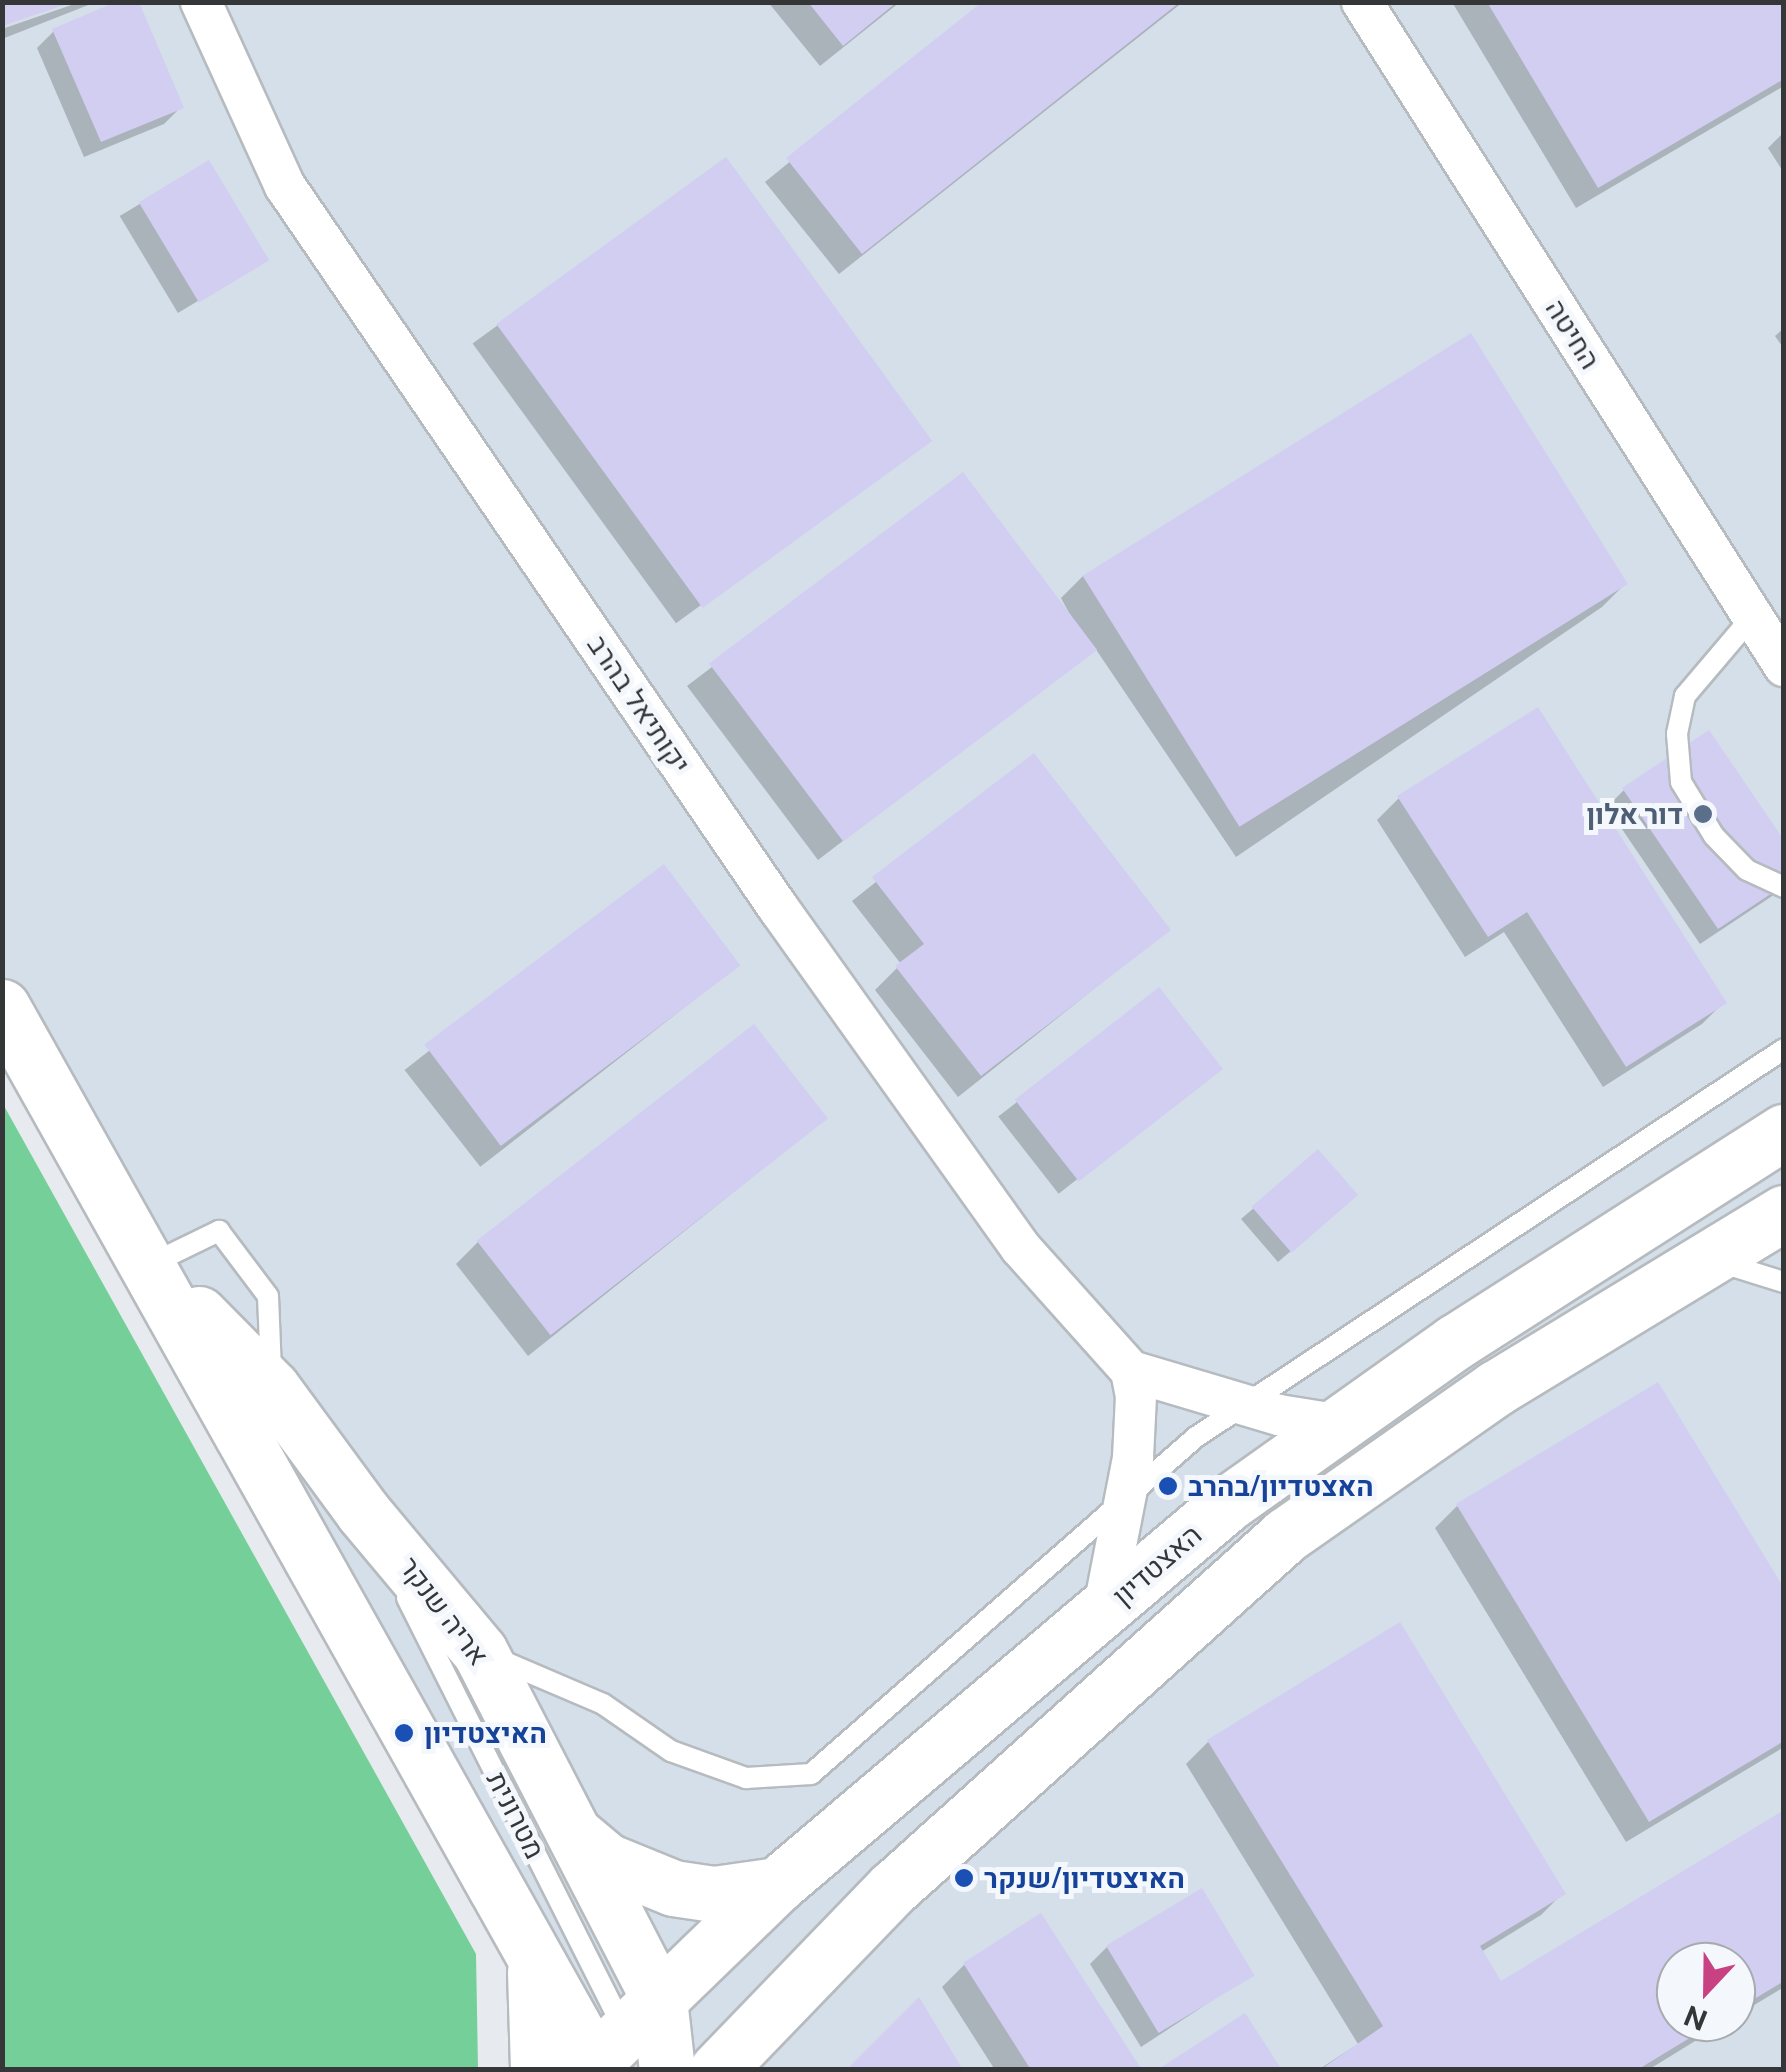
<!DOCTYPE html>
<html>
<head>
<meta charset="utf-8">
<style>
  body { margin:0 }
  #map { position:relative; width:1786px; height:2072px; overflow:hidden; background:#e7ebef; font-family:"Public Sans",Heebo,sans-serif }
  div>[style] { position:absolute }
  .built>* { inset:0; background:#d5dfe9 }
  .forest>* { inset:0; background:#74d098 }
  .shadow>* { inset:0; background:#0003; transform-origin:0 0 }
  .building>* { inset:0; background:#d1cef1; transform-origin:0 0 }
  .roads { filter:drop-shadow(2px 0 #b6bbbf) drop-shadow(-2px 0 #b6bbbf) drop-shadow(0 2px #b6bbbf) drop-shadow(0 -2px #b6bbbf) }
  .lane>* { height:20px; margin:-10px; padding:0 10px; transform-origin:10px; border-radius:10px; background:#fff }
  .street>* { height:40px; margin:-20px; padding:0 20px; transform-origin:20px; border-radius:20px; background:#fff }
  .secondary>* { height:55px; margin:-27.5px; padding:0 27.5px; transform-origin:27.5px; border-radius:27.5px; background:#fff }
  .dots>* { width:28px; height:28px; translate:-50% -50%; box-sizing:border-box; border:5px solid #f4f8fd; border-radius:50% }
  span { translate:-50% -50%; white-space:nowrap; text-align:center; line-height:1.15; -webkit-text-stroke:10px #f4f8fd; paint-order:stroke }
  .street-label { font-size:28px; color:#343638 }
  .service-label { font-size:28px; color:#4e5e75; font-weight:700 }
  .right { translate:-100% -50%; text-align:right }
  .transit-label { font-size:28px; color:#164399; font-weight:700 }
  .left { translate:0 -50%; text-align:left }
  .frame { position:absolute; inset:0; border:5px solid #343638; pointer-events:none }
  .north { position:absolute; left:1656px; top:1942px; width:100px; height:100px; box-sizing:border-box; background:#f4f8fd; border:2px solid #a7aaae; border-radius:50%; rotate:202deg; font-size:28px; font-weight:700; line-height:40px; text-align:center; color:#343638 }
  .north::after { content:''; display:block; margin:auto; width:35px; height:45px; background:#c84182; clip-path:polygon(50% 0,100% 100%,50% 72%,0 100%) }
</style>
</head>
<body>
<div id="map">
  <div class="built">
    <i style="clip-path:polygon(evenodd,2px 3px,1783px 3px,1783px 2069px,596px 2069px,3px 1000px,2px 3px,1676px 1962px,1736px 1962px,1736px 2022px,1676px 2022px,1676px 1962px)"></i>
  </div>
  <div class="forest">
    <i style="clip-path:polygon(3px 1104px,476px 1954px,478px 2069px,3px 2069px)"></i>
  </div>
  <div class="shadow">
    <i style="clip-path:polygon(80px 2px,96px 2px,2px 39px,2px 29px)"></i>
    <i style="clip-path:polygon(768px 2px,900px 2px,820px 66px)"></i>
    <i style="clip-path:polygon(986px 2px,1183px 2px,839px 274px,765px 182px)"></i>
    <i style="clip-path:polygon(1452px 2px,1784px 2px,1784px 86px,1576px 208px)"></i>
    <i style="clip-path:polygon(54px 31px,181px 107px,164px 124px,84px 157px,37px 48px)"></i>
    <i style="clip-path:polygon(1784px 132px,1784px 173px,1768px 148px)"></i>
    <i style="left:725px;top:160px;width:346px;height:312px;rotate:54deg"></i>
    <i style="left:208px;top:163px;width:113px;height:103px;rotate:59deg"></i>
    <i style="clip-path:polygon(1784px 328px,1784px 349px,1775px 336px)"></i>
    <i style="clip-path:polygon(962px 476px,1080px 633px,1061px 598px,1083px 576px,1624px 585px,1602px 607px,1236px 857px,1095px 648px,818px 860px,687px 686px)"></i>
    <i style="clip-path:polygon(1033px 757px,1168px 930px,958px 1097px,875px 990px,901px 964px,852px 901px)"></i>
    <i style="clip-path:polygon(1624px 790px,1784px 888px,1700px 944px,1607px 807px)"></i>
    <i style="clip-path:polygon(1399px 798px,1724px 1002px,1702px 1024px,1603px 1087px,1504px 932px,1465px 957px,1377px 820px)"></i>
    <i style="left:663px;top:868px;width:123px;height:328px;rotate:52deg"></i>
    <i style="left:1159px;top:991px;width:98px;height:204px;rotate:52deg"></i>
    <i style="clip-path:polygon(825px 1119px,528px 1356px,456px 1264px,478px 1242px)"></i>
    <i style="clip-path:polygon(1318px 1153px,1344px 1206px,1278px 1262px,1241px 1219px)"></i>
    <i style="clip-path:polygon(1457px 1506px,1784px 1593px,1784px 1747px,1626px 1842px,1435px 1528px)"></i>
    <i style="clip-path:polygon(1208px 1742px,1563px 1893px,1541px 1915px,1481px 1952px,1501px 1985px,1784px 1813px,1784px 1987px,1736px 2016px,1736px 1962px,1676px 1962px,1676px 2022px,1726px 2022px,1648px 2070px,1318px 2070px,1358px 2044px,1186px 1764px)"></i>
    <i style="clip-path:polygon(1040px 1917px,1139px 2070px,995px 2070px,942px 1987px,964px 1965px)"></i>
    <i style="clip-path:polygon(1107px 1947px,1251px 1975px,1141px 2047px,1090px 1964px)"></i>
  </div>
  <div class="building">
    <i style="clip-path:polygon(2px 2px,70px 2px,70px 3px,2px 26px)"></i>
    <i style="clip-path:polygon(116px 2px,139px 2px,184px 108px,101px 142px,52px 29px)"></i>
    <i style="clip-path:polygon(808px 2px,897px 2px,843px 46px)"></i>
    <i style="clip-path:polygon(982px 2px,1180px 2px,862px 254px,786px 158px)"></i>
    <i style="clip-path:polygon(1487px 2px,1784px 2px,1784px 79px,1598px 188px)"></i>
    <i style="left:726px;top:157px;width:351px;height:284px;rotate:54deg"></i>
    <i style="left:209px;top:160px;width:117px;height:82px;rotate:59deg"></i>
    <i style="left:1471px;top:333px;width:296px;height:458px;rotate:58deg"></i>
    <i style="left:963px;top:472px;width:223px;height:318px;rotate:53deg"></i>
    <i style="clip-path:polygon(1538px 707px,1727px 1003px,1626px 1067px,1527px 912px,1488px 937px,1397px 796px)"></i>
    <i style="clip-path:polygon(1709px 730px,1784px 840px,1784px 885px,1718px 929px,1622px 788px)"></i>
    <i style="clip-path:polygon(1034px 753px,1171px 930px,981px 1076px,895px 966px,924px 944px,872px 877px)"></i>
    <i style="left:664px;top:864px;width:127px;height:300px;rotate:53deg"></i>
    <i style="left:1159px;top:987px;width:104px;height:183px;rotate:52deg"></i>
    <i style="left:754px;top:1024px;width:120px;height:352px;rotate:52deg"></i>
    <i style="left:1318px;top:1149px;width:61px;height:88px;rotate:49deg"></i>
    <i style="clip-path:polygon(1658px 1382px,1784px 1588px,1784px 1741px,1649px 1822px,1456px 1504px)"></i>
    <i style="clip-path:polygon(1400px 1622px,1566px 1894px,1480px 1946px,1501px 1981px,1784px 1810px,1784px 1981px,1736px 2010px,1736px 1962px,1676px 1962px,1676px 2022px,1716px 2022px,1637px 2070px,1320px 2070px,1383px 2026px,1207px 1740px)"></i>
    <i style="left:1202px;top:1888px;width:102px;height:112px;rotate:59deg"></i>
    <i style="clip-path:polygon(1041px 1913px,1142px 2070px,1031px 2070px,963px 1963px)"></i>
    <i style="clip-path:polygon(919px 1997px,963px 2070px,846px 2070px)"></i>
    <i style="clip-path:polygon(1245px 2013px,1282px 2070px,1157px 2070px)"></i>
  </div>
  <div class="roads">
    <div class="lane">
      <i style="left:1752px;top:617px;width:104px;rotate:130.3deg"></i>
      <i style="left:1685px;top:696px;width:39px;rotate:102deg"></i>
      <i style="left:1677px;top:734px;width:48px;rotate:85.2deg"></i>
      <i style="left:1681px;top:782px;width:63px;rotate:58.6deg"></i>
      <i style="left:1714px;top:836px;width:47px;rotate:45.9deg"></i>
      <i style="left:1747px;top:870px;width:41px;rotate:24.7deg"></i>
      <i style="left:1716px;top:1261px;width:71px;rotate:17.2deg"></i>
      <i style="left:151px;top:1264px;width:76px;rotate:-25.9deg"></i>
      <i style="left:219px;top:1231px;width:81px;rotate:53deg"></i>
      <i style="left:268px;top:1296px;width:75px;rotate:87.7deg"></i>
      <i style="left:407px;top:1598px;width:481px;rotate:63.3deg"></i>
      <i style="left:493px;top:1657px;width:120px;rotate:23.1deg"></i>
      <i style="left:603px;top:1704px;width:83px;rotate:34.7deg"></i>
      <i style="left:671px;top:1751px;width:80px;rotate:19.8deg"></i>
      <i style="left:746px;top:1778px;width:65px;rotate:-3.5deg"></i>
      <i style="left:811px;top:1774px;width:512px;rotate:-41.2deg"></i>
      <i style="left:1196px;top:1437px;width:704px;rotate:-33.42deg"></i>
    </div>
    <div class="street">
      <i style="left:201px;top:2px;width:202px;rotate:65.5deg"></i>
      <i style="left:285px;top:186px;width:876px;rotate:55.66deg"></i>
      <i style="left:779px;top:909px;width:415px;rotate:54.5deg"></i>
      <i style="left:1020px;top:1247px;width:166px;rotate:48.2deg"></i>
      <i style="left:1131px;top:1371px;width:25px;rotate:79deg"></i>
      <i style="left:1136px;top:1396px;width:62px;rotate:92.8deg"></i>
      <i style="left:1133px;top:1458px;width:157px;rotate:101deg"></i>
      <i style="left:1362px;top:2px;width:787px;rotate:57.56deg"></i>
      <i style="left:1131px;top:1371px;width:154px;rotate:16.6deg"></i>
      <i style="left:1279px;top:1415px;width:57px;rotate:9.1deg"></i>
    </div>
    <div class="secondary">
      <i style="left:2px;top:1007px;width:1219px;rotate:60.72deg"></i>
      <i style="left:199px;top:1314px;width:104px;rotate:45.4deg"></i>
      <i style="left:272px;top:1388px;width:154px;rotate:53.7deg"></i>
      <i style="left:363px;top:1512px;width:182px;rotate:50.1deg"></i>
      <i style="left:480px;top:1652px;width:390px;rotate:62.7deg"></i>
      <i style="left:659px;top:1999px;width:71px;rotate:83.6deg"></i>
      <i style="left:576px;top:1835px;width:40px;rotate:40deg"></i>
      <i style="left:607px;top:1861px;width:71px;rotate:22.2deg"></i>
      <i style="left:673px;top:1888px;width:41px;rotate:8.3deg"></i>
      <i style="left:714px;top:1894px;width:64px;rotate:-8.1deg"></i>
      <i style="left:535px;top:1972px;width:98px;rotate:88.2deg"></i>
      <i style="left:586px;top:2070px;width:266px;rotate:-44.1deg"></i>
      <i style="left:777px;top:1885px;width:590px;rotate:-40.25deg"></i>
      <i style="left:1227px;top:1504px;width:280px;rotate:-35.4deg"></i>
      <i style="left:1455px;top:1342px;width:390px;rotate:-32.6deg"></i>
      <i style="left:717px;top:2070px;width:253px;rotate:-46deg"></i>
      <i style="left:893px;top:1888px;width:528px;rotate:-41.93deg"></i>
      <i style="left:1286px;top:1535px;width:256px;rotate:-35deg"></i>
      <i style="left:1496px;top:1388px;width:337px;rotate:-31.3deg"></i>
    </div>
  </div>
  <div class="dots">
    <i style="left:1703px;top:814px;background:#5c6f8a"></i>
    <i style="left:1168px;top:1486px;background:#1a4fb4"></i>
    <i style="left:404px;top:1733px;background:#1a4fb4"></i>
    <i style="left:964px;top:1878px;background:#1a4fb4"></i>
  </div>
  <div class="street-label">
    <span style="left:1573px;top:334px;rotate:58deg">החיטה</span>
    <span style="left:639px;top:704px;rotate:56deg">יקותיאל בהרב</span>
    <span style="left:1157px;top:1565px;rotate:-41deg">האצטדיון</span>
    <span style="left:444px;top:1611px;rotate:53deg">אריה שנקר</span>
    <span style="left:516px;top:1815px;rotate:63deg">מטרונית</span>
  </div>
  <div class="service-label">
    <span class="right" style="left:1683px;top:814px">דור אלון</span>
  </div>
  <div class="transit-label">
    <span class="left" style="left:1188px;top:1486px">האצטדיון/בהרב</span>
    <span class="left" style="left:424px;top:1733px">האיצטדיון</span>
    <span class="left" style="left:984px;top:1878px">האיצטדיון/שנקר</span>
  </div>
  <div class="frame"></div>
  <div class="north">N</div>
</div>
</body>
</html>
